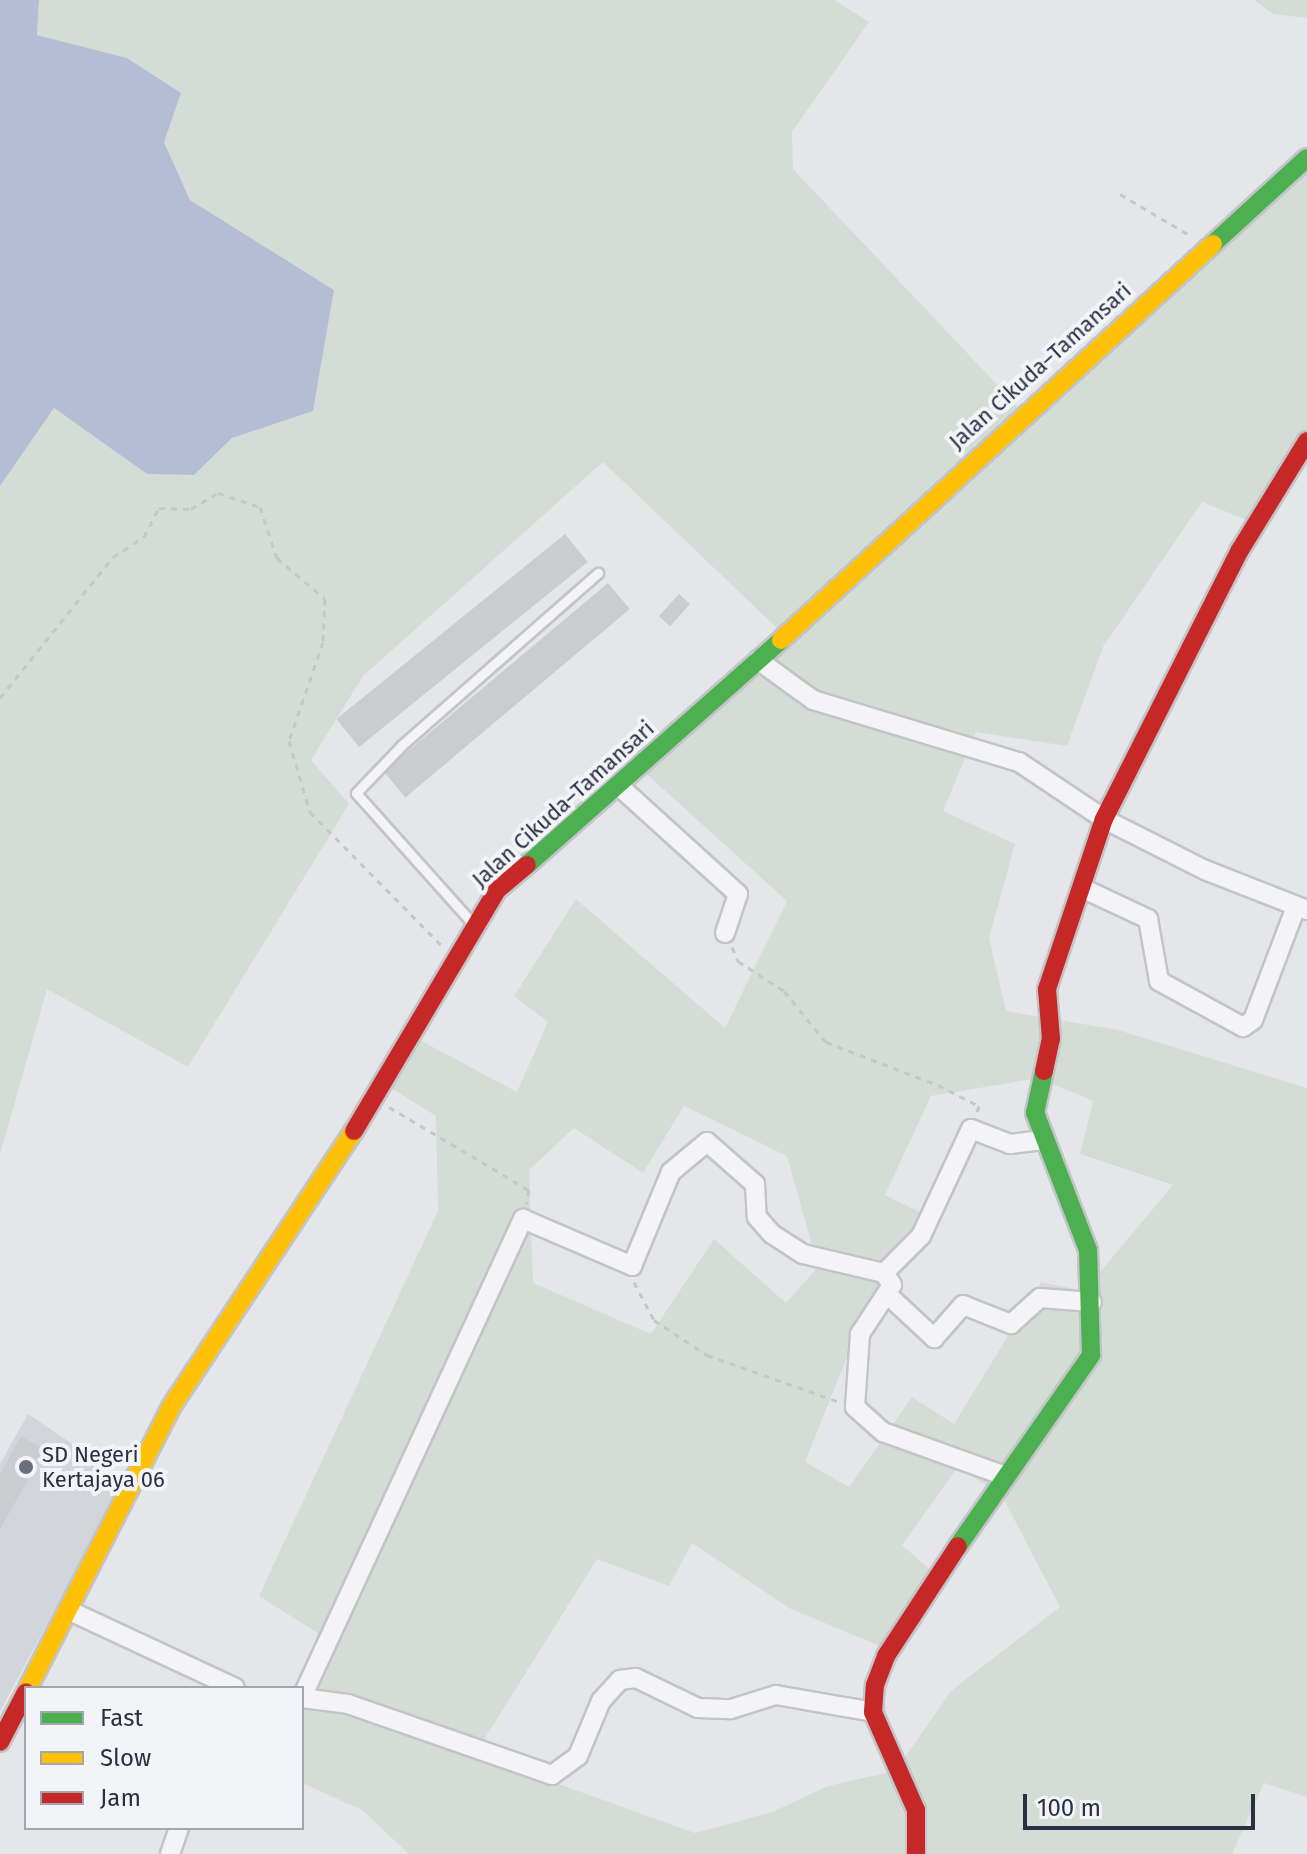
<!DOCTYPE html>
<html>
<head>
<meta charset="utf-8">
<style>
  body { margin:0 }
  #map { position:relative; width:1307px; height:1854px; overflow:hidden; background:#e5e6e9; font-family:"Fira Sans",sans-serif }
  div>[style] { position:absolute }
  .built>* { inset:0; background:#d3d5dc }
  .green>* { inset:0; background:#d4ddd5 }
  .water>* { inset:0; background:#b3bed4 }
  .building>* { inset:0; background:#cbccd0; transform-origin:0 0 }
  .path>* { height:3px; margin-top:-1.5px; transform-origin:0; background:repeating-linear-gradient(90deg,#c6c7cc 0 6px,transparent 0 12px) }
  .roads { filter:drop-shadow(2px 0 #c3c4c7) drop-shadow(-2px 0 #c3c4c7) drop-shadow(0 2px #c3c4c7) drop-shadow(0 -2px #c3c4c7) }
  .lane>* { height:9px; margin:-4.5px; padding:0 4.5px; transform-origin:4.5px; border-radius:4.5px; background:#f4f4f6 }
  .street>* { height:18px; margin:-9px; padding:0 9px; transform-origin:9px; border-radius:9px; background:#f4f4f6 }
  .fast>* { height:18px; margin:-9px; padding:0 9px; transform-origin:9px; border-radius:9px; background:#4caf50 }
  .slow>* { height:18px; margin:-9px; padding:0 9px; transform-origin:9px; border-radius:9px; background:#ffc107 }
  .jam>* { height:18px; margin:-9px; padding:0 9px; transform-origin:9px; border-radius:9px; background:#c62828 }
  .dots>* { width:22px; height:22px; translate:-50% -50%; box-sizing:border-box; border:4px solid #f3f4f8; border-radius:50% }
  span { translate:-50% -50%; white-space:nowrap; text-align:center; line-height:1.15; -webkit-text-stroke:8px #f3f4f8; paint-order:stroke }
  .street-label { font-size:22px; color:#2a3044 }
  .poi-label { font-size:22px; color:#2a3044 }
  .left { translate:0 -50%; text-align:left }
  .legend { position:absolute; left:24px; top:1686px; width:280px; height:144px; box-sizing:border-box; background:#f3f4f8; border:2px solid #a3a6b0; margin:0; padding:10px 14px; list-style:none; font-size:24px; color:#2a3044 }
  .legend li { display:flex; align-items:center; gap:16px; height:40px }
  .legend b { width:40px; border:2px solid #a3a6b0 }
  .scale { position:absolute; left:1023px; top:1794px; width:232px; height:36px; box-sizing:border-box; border:4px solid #2a3044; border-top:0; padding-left:10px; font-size:24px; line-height:28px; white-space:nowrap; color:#2a3044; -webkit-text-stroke:6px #f3f4f8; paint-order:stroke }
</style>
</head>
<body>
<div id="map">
  <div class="built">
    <i style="clip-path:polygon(28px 1414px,125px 1480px,0 1711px,0 1464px)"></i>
  </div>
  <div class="green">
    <i style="clip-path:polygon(evenodd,39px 0,834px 0,869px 22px,792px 132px,793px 169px,1022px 411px,1307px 157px,1307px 439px,1254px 523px,1202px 502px,1103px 647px,1067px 746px,976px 732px,943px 811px,1015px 844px,989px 938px,1006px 1011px,1118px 1030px,1307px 1088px,1307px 1797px,1264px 1783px,1232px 1854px,409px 1854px,362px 1810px,302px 1783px,302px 1688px,324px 1637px,259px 1596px,438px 1211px,436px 1116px,385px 1084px,412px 1036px,517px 1092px,548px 1022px,514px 996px,576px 899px,725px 1028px,787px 901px,641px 769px,780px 631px,603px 462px,363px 676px,311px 760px,349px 804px,188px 1067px,47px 989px,0 1155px,0 486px,54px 408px,147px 474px,194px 475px,232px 438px,313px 411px,334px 290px,190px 200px,127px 58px,37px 35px,39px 0,1039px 1078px,1093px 1101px,1080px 1154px,1173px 1185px,1084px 1291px,1041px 1282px,954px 1424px,912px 1397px,849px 1487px,805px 1462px,868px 1305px,938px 1221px,885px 1195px,931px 1096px,1039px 1078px,39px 0,684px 1106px,787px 1156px,818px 1267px,786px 1303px,714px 1239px,651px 1334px,533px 1283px,529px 1170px,574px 1128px,643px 1173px,684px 1106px,39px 0,958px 1467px,1002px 1496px,1060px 1607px,952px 1690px,895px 1771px,828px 1786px,770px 1813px,695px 1833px,475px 1754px,597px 1559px,669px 1586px,692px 1543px,789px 1608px,889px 1650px,936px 1575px,902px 1545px,958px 1467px)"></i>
    <i style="clip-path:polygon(1254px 0,1307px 0,1307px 18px,1273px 14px)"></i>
  </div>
  <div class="water">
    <i style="clip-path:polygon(0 0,39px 0,37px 35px,127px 58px,181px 93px,164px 142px,190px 200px,334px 290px,313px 411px,232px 438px,194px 475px,147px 474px,54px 408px,0 486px)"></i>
  </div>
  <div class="building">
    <i style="left:565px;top:534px;width:36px;height:294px;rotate:51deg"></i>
    <i style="left:608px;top:583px;width:34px;height:293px;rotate:50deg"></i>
    <i style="left:679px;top:594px;width:15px;height:30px;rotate:42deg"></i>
    <i style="clip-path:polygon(21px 1436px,45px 1450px,0 1529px,0 1474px)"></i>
  </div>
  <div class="path">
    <i style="left:1120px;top:194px;width:82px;rotate:30.6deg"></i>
    <i style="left:0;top:698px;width:181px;rotate:-51.3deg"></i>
    <i style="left:113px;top:557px;width:37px;rotate:-33deg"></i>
    <i style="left:144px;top:537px;width:33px;rotate:-63deg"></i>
    <i style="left:159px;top:508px;width:32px;rotate:2deg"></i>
    <i style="left:191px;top:509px;width:31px;rotate:-31deg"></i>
    <i style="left:218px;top:493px;width:44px;rotate:18.4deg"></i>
    <i style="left:260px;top:507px;width:54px;rotate:71.6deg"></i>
    <i style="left:277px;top:558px;width:63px;rotate:40.5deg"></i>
    <i style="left:325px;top:599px;width:43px;rotate:92.7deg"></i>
    <i style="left:323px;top:642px;width:105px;rotate:109deg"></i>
    <i style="left:289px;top:741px;width:74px;rotate:73.5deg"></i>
    <i style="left:310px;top:812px;width:187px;rotate:45.4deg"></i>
    <i style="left:732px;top:947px;width:15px;rotate:67deg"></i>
    <i style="left:738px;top:961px;width:55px;rotate:33.1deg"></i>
    <i style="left:784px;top:991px;width:66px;rotate:50.5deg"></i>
    <i style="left:826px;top:1042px;width:120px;rotate:21deg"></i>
    <i style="left:938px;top:1085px;width:46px;rotate:27.1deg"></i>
    <i style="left:979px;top:1106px;width:9px;rotate:108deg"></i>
    <i style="left:389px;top:1107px;width:163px;rotate:30.7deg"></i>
    <i style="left:529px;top:1190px;width:14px;rotate:102deg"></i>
    <i style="left:634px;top:1282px;width:43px;rotate:62.2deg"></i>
    <i style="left:654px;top:1320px;width:64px;rotate:33.4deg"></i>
    <i style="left:707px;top:1355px;width:138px;rotate:19.5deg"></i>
  </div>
  <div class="roads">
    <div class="lane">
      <i style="left:474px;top:925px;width:177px;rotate:-131.8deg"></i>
      <i style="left:356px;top:793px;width:66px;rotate:-46.2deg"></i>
      <i style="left:402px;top:745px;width:261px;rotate:-41.3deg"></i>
    </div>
    <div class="street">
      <i style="left:758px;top:660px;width:68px;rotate:36deg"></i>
      <i style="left:813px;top:700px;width:215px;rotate:16.8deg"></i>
      <i style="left:1019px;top:762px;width:102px;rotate:33.8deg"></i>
      <i style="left:1104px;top:819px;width:113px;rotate:26.8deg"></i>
      <i style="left:1205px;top:870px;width:110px;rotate:21.4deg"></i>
      <i style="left:620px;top:787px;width:159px;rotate:42.2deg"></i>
      <i style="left:738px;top:894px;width:41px;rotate:108.4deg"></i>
      <i style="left:1084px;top:889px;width:71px;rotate:25.1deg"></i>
      <i style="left:1148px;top:919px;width:63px;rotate:79.9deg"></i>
      <i style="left:1159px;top:981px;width:96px;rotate:28.7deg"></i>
      <i style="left:1243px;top:1027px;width:12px;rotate:-35deg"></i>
      <i style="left:1253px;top:1020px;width:121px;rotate:-69.2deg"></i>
      <i style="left:884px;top:1273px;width:52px;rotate:-45deg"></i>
      <i style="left:921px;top:1236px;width:118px;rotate:-65deg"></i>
      <i style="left:971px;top:1129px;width:42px;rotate:21deg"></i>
      <i style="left:1010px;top:1144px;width:31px;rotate:-7deg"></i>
      <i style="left:889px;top:1296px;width:62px;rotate:43deg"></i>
      <i style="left:934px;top:1338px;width:44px;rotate:-48.7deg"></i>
      <i style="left:963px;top:1305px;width:52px;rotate:21.6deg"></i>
      <i style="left:1011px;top:1324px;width:39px;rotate:-42deg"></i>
      <i style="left:1040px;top:1298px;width:52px;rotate:4.4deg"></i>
      <i style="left:68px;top:1610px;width:184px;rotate:25deg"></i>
      <i style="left:302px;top:1697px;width:527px;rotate:-65.19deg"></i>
      <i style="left:523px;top:1219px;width:119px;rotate:23.3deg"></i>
      <i style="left:632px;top:1266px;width:102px;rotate:-67.5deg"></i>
      <i style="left:671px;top:1172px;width:47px;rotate:-39.8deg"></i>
      <i style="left:707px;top:1142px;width:64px;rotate:41.2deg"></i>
      <i style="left:755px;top:1184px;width:33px;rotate:87deg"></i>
      <i style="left:757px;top:1217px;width:23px;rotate:49deg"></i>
      <i style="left:772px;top:1234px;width:37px;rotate:33deg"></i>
      <i style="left:803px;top:1254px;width:83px;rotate:13.2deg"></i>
      <i style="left:884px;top:1273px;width:14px;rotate:56deg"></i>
      <i style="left:892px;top:1285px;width:59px;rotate:123.1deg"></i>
      <i style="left:860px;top:1334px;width:73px;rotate:93.9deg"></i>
      <i style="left:855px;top:1407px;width:38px;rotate:42deg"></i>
      <i style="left:883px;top:1432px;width:130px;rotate:19.8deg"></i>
      <i style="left:302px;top:1698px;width:46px;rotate:7.4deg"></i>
      <i style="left:348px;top:1704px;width:216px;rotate:19.2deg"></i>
      <i style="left:552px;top:1775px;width:32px;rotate:-36deg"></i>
      <i style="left:578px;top:1756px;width:60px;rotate:-67.3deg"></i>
      <i style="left:601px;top:1701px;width:28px;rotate:-48deg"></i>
      <i style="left:620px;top:1680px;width:16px;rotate:-7deg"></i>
      <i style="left:636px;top:1678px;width:69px;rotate:25.8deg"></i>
      <i style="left:698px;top:1708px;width:33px;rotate:2deg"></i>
      <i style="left:731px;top:1709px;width:47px;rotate:-17.3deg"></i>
      <i style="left:776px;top:1695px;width:98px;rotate:9.9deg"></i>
      <i style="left:170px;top:1854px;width:28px;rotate:-71deg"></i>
    </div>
    <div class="fast">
      <i style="left:1213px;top:244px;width:127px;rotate:-42.5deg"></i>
      <i style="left:527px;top:865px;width:339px;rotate:-41.5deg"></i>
      <i style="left:958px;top:1546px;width:233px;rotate:-55.1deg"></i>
      <i style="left:1091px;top:1355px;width:105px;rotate:-91.6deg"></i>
      <i style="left:1088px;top:1250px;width:147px;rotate:-111.1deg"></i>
      <i style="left:1035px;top:1113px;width:43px;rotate:-77.9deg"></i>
    </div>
    <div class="slow">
      <i style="left:781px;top:640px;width:586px;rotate:-42.51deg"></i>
      <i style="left:28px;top:1688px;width:315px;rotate:-63deg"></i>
      <i style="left:171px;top:1407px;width:331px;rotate:-56.5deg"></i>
    </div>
    <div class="jam">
      <i style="left:1044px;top:1071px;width:33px;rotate:-78deg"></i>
      <i style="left:1051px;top:1039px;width:50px;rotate:-94.6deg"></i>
      <i style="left:1047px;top:989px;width:179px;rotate:-71.5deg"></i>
      <i style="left:1104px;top:819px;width:301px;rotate:-63.2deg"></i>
      <i style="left:1240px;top:550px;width:128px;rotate:-58.4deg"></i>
      <i style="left:354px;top:1131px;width:280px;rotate:-59.3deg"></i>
      <i style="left:497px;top:890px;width:39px;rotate:-40deg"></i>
      <i style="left:0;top:1742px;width:56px;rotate:-62.5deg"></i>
      <i style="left:916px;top:1854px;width:44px;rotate:-90deg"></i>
      <i style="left:916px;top:1810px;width:107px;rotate:-113.7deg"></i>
      <i style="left:873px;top:1712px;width:27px;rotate:-86deg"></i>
      <i style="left:875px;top:1685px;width:31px;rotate:-69deg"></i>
      <i style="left:886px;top:1656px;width:131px;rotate:-56.8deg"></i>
    </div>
  </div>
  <div class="dots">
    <i style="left:26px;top:1467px;background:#6b707e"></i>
  </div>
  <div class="street-label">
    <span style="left:1040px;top:366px;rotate:-42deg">Jalan Cikuda–Tamansari</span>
    <span style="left:563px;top:804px;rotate:-42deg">Jalan Cikuda–Tamansari</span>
  </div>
  <div class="poi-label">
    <span class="left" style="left:42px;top:1467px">SD Negeri<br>Kertajaya 06</span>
  </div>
  <ul class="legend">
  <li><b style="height:10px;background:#4caf50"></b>Fast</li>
  <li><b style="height:10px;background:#ffc107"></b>Slow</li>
  <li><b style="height:10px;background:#c62828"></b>Jam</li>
  </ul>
  <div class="scale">100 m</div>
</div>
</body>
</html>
